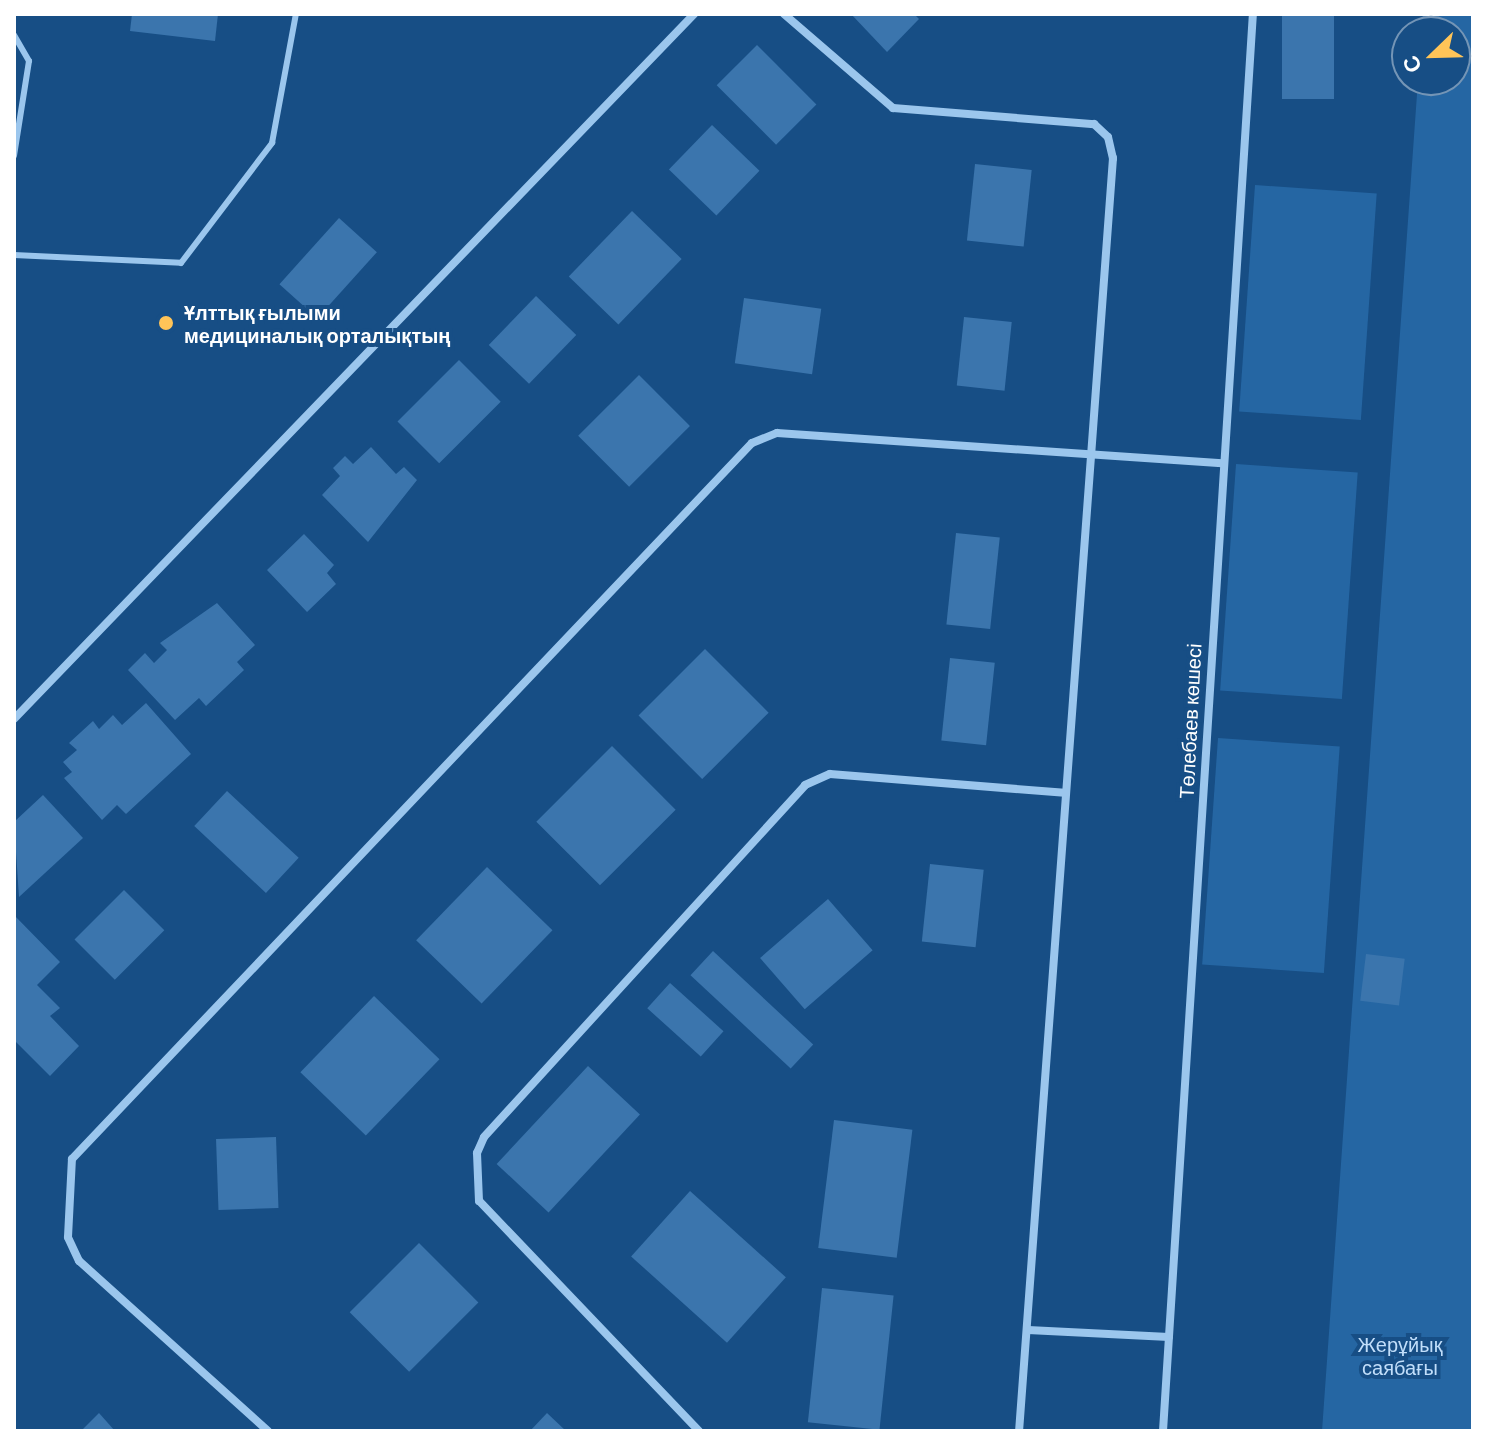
<!DOCTYPE html>
<html>
<head>
<meta charset="utf-8">
<style>
  body { margin:0 }
  #map { position:relative; width:1487px; height:1445px; overflow:hidden; background:#174e85; font-family:Barlow,sans-serif }
  div>[style] { position:absolute }
  .green>* { inset:0; background:#2566a3; transform-origin:0 0 }
  .building>* { inset:0; background:#3b75ad; transform-origin:0 0 }
  .lane>* { height:6px; margin:-3px; padding:0 3px; transform-origin:3px; border-radius:3px; background:#9bc6ed }
  .street>* { height:8px; margin:-4px; padding:0 4px; transform-origin:4px; border-radius:4px; background:#9bc6ed }
  .dots>* { width:22px; height:22px; translate:-50% -50%; box-sizing:border-box; border:4px solid #174e85; border-radius:50% }
  span { translate:-50% -50%; white-space:nowrap; text-align:center; line-height:1.15; -webkit-text-stroke:8px #174e85; paint-order:stroke }
  .poi-label { font-size:20px; color:#fff; font-weight:700 }
  .left { translate:0 -50%; text-align:left }
  .street-label { font-size:20px; color:#fff }
  .park-label { font-size:20px; color:#c1defa }
  .frame { position:absolute; inset:0; border:16px solid #fff; pointer-events:none }
  .north { position:absolute; left:1391px; top:16px; width:80px; height:80px; box-sizing:border-box; background:#174e85; border:2px solid #7495b6; border-radius:50%; rotate:247deg; font-size:22px; font-weight:700; line-height:32px; text-align:center; color:#fff }
  .north::after { content:''; display:block; margin:auto; width:28px; height:36px; background:#ffc458; clip-path:polygon(50% 0,100% 100%,50% 72%,0 100%) }
</style>
</head>
<body>
<div id="map">
  <div class="green">
    <i style="clip-path:polygon(1423px 14px,1473px 14px,1473px 1431px,1322px 1431px,1418px 80px,1455px 80px,1455px 32px,1422px 32px)"></i>
    <i style="left:1255px;top:185px;width:122px;height:227px;rotate:4deg"></i>
    <i style="left:1236px;top:464px;width:122px;height:227px;rotate:4deg"></i>
    <i style="left:1218px;top:738px;width:122px;height:227px;rotate:4deg"></i>
  </div>
  <div class="building">
    <i style="clip-path:polygon(132px 14px,218px 14px,215px 41px,130px 31px)"></i>
    <i style="clip-path:polygon(851px 14px,914px 14px,919px 19px,887px 52px)"></i>
    <i style="left:1282px;top:14px;width:52px;height:85px"></i>
    <i style="left:757px;top:45px;width:84px;height:57px;rotate:45deg"></i>
    <i style="left:712px;top:125px;width:66px;height:62px;rotate:44deg"></i>
    <i style="left:975px;top:164px;width:57px;height:77px;rotate:6deg"></i>
    <i style="left:632px;top:211px;width:69px;height:91px;rotate:44deg"></i>
    <i style="left:339px;top:218px;width:51px;height:89px;rotate:42deg"></i>
    <i style="left:536px;top:296px;width:56px;height:68px;rotate:44deg"></i>
    <i style="left:744px;top:298px;width:78px;height:66px;rotate:8deg"></i>
    <i style="left:964px;top:317px;width:48px;height:69px;rotate:6deg"></i>
    <i style="left:459px;top:360px;width:59px;height:87px;rotate:45deg"></i>
    <i style="left:639px;top:375px;width:72px;height:86px;rotate:45deg"></i>
    <i style="clip-path:polygon(371px 447px,396px 474px,404px 467px,417px 480px,368px 542px,322px 495px,340px 476px,333px 468px,345px 456px,353px 464px)"></i>
    <i style="left:956px;top:533px;width:44px;height:92px;rotate:6deg"></i>
    <i style="clip-path:polygon(304px 534px,334px 565px,327px 573px,336px 584px,307px 612px,267px 570px)"></i>
    <i style="clip-path:polygon(217px 603px,255px 645px,237px 662px,244px 670px,206px 706px,199px 698px,175px 720px,128px 670px,145px 653px,154px 663px,167px 650px,160px 643px)"></i>
    <i style="left:705px;top:649px;width:90px;height:94px;rotate:45deg"></i>
    <i style="left:950px;top:658px;width:45px;height:83px;rotate:6deg"></i>
    <i style="clip-path:polygon(146px 703px,191px 754px,126px 814px,117px 805px,102px 820px,64px 778px,72px 772px,63px 762px,77px 750px,69px 743px,93px 721px,99px 729px,113px 715px,122px 725px)"></i>
    <i style="left:612px;top:746px;width:90px;height:107px;rotate:45deg"></i>
    <i style="left:227px;top:791px;width:98px;height:48px;rotate:43deg"></i>
    <i style="clip-path:polygon(43px 795px,83px 838px,19px 897px,14px 822px)"></i>
    <i style="left:930px;top:864px;width:54px;height:78px;rotate:6deg"></i>
    <i style="left:487px;top:867px;width:91px;height:102px;rotate:44deg"></i>
    <i style="left:124px;top:890px;width:57px;height:70px;rotate:45deg"></i>
    <i style="left:828px;top:899px;width:68px;height:90px;rotate:49deg"></i>
    <i style="clip-path:polygon(14px 915px,60px 962px,37px 985px,60px 1008px,50px 1016px,79px 1046px,50px 1076px,14px 1040px)"></i>
    <i style="left:713px;top:951px;width:137px;height:33px;rotate:43deg"></i>
    <i style="left:1366px;top:954px;width:39px;height:47px;rotate:7deg"></i>
    <i style="left:670px;top:983px;width:72px;height:34px;rotate:42deg"></i>
    <i style="left:374px;top:996px;width:91px;height:106px;rotate:44deg"></i>
    <i style="left:588px;top:1066px;width:71px;height:134px;rotate:43deg"></i>
    <i style="left:834px;top:1120px;width:79px;height:129px;rotate:7deg"></i>
    <i style="left:276px;top:1137px;width:71px;height:60px;rotate:88deg"></i>
    <i style="left:690px;top:1191px;width:129px;height:88px;rotate:42deg"></i>
    <i style="left:419px;top:1243px;width:84px;height:98px;rotate:45deg"></i>
    <i style="left:822px;top:1288px;width:72px;height:135px;rotate:6deg"></i>
    <i style="clip-path:polygon(99px 1413px,115px 1431px,81px 1431px)"></i>
    <i style="clip-path:polygon(547px 1413px,566px 1431px,530px 1431px)"></i>
  </div>
  <div class="lane">
    <i style="left:14px;top:35px;width:30px;rotate:60deg"></i>
    <i style="left:29px;top:61px;width:96px;rotate:99deg"></i>
    <i style="left:14px;top:255px;width:167px;rotate:2.7deg"></i>
    <i style="left:181px;top:263px;width:151px;rotate:-52.8deg"></i>
    <i style="left:272px;top:143px;width:131px;rotate:-79.5deg"></i>
  </div>
  <div class="street">
    <i style="left:784px;top:14px;width:144px;rotate:40.8deg"></i>
    <i style="left:893px;top:108px;width:202px;rotate:4.6deg"></i>
    <i style="left:1094px;top:124px;width:19px;rotate:43deg"></i>
    <i style="left:1108px;top:137px;width:22px;rotate:77deg"></i>
    <i style="left:1113px;top:158px;width:1276px;rotate:94.22deg"></i>
    <i style="left:14px;top:719px;width:980px;rotate:-46.03deg"></i>
    <i style="left:1028px;top:1330px;width:141px;rotate:2.8deg"></i>
    <i style="left:268px;top:1431px;width:254px;rotate:-138deg"></i>
    <i style="left:79px;top:1261px;width:26px;rotate:-115deg"></i>
    <i style="left:68px;top:1237px;width:78px;rotate:-87.1deg"></i>
    <i style="left:72px;top:1159px;width:987px;rotate:-46.48deg"></i>
    <i style="left:752px;top:443px;width:27px;rotate:-22deg"></i>
    <i style="left:777px;top:433px;width:446px;rotate:3.9deg"></i>
    <i style="left:699px;top:1431px;width:318px;rotate:-133.7deg"></i>
    <i style="left:479px;top:1201px;width:48px;rotate:-92.4deg"></i>
    <i style="left:477px;top:1153px;width:17px;rotate:-66deg"></i>
    <i style="left:484px;top:1137px;width:476px;rotate:-47.6deg"></i>
    <i style="left:805px;top:785px;width:27px;rotate:-24deg"></i>
    <i style="left:830px;top:774px;width:235px;rotate:4.6deg"></i>
    <i style="left:1163px;top:1431px;width:1420px;rotate:-86.37deg"></i>
  </div>
  <div class="dots">
    <i style="left:166px;top:323px;background:#ffc458"></i>
  </div>
  <div class="poi-label">
    <span class="left" style="left:184px;top:324px">Ұлттық ғылыми<br>медициналық орталықтың</span>
  </div>
  <div class="street-label">
    <span style="left:1190px;top:721px;rotate:-87deg">Төлебаев көшесі</span>
  </div>
  <div class="park-label">
    <span style="left:1400px;top:1356px">Жерұйық<br>саябағы</span>
  </div>
  <div class="frame"></div>
  <div class="north">С</div>
</div>
</body>
</html>
